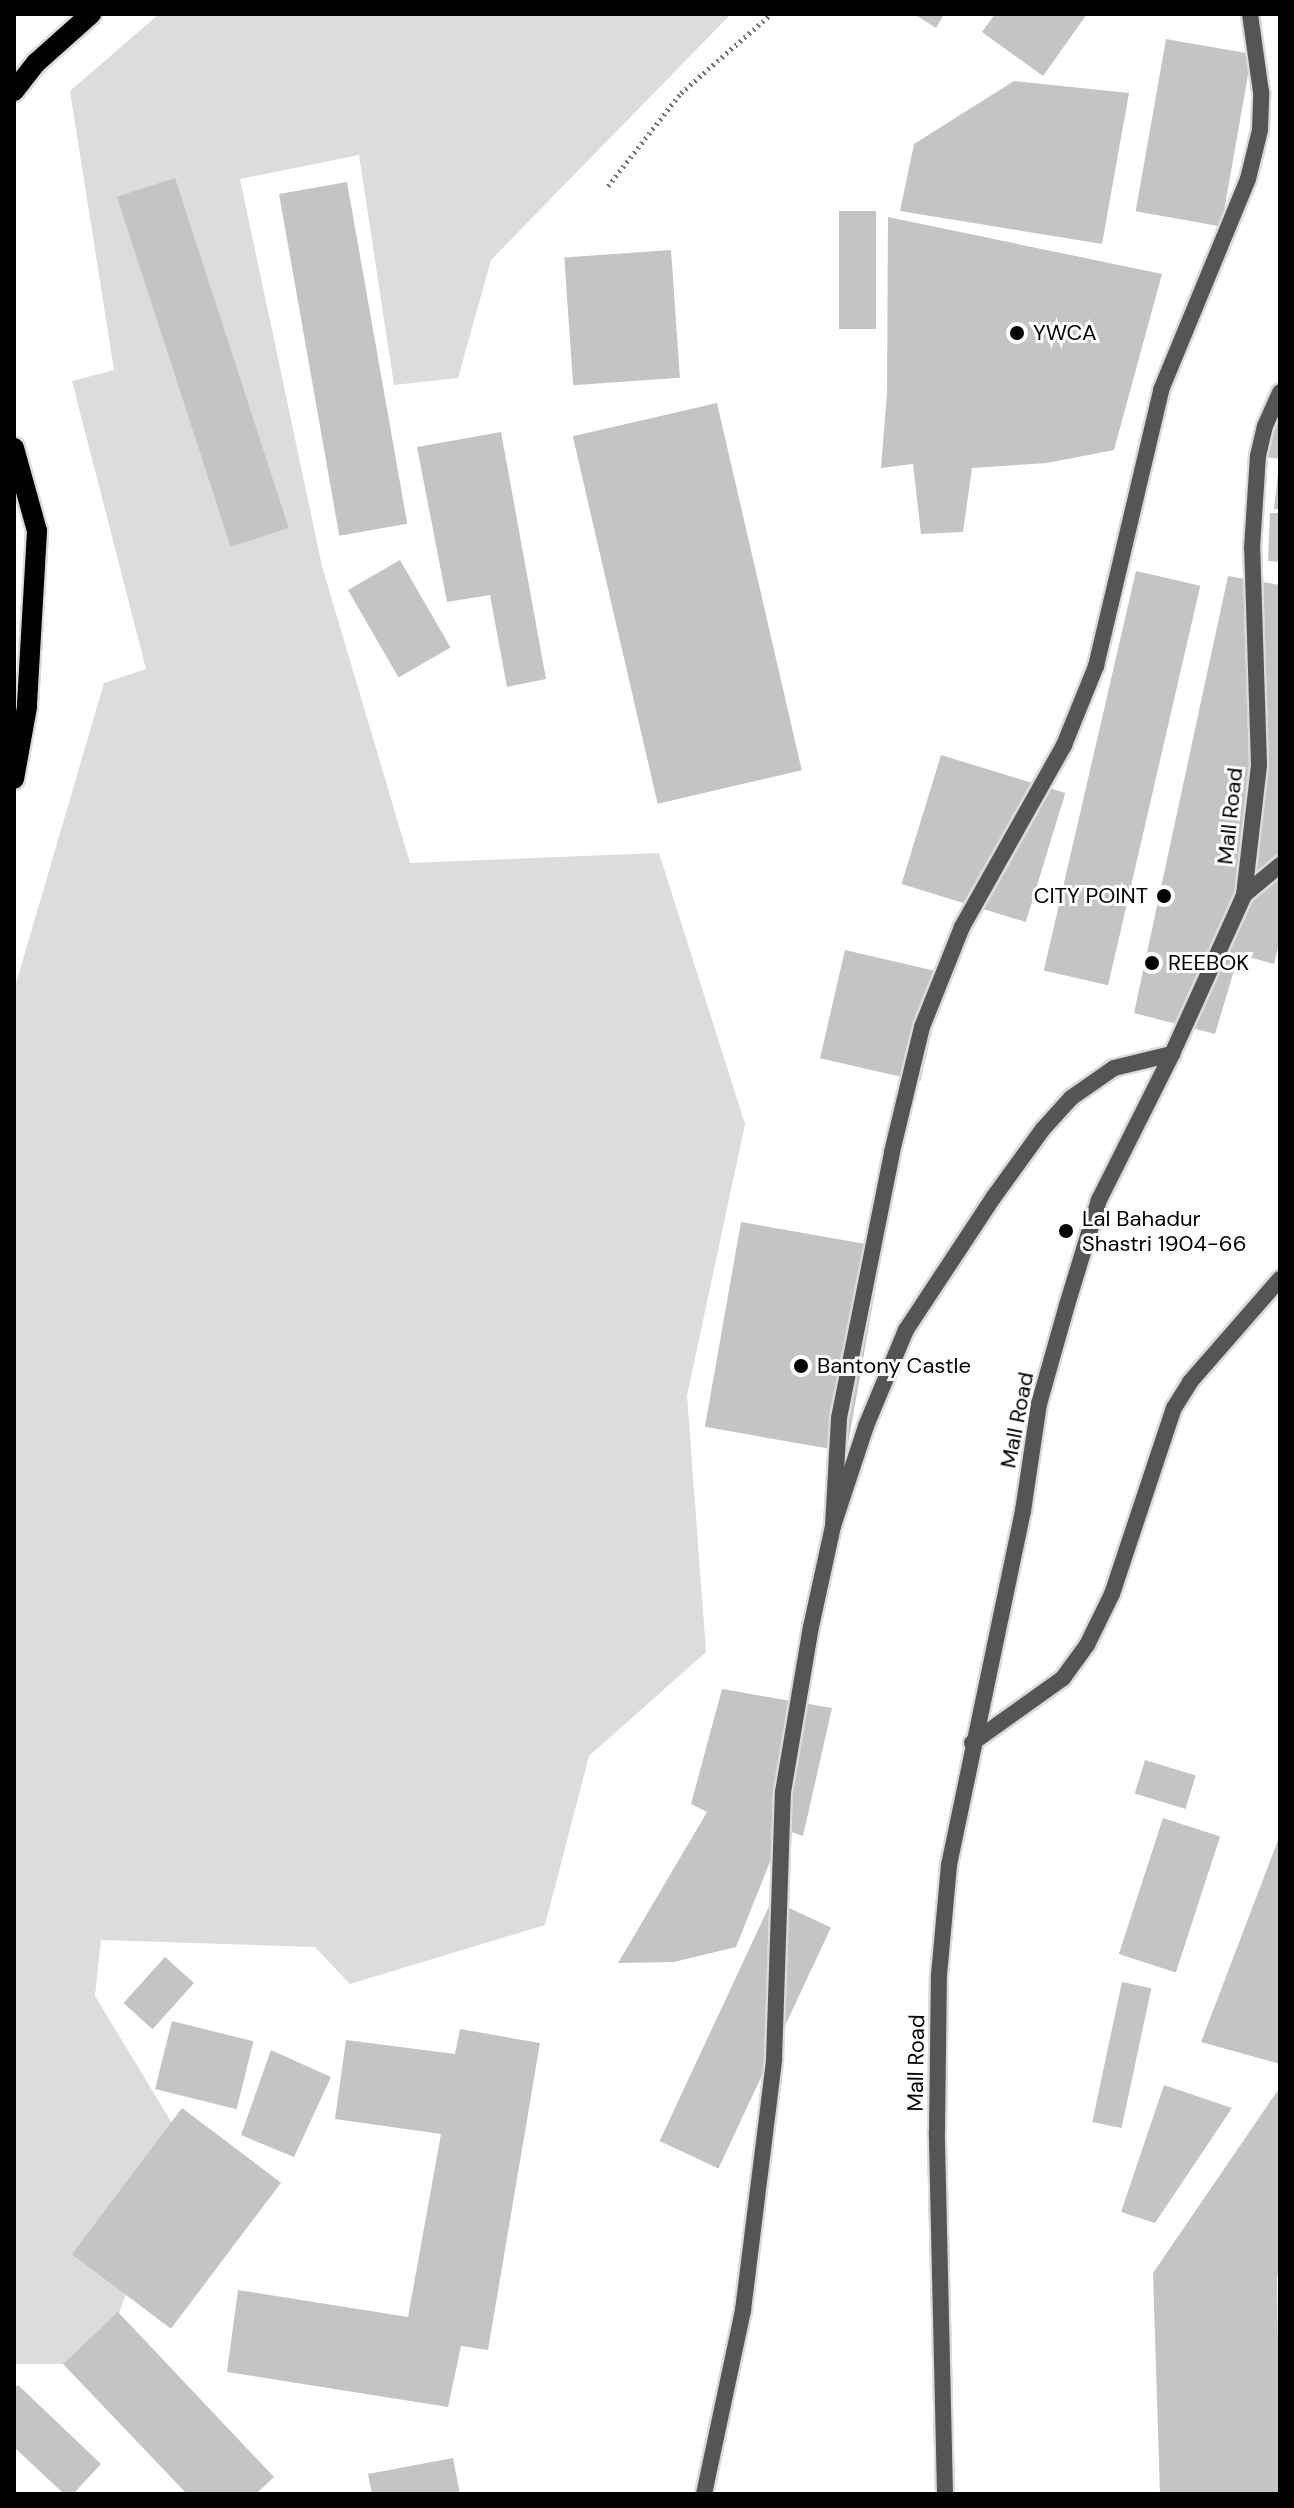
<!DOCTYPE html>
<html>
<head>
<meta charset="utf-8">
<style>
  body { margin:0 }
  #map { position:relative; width:1294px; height:2508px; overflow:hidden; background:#fff; font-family:"DM Sans",sans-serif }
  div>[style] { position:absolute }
  .green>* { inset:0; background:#dcdcdc }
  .building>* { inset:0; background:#c4c4c4; transform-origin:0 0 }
  .path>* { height:5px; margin-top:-2.5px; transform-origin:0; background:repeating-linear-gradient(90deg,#777 0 2px,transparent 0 6px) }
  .roads { filter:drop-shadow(2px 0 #dbdbdb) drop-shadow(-2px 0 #dbdbdb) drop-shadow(0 2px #dbdbdb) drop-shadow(0 -2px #dbdbdb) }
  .lane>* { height:16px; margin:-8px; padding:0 8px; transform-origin:8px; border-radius:8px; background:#555 }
  .street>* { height:16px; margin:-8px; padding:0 8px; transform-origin:8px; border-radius:8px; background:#555 }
  .primary>* { height:20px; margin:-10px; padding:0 10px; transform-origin:10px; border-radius:10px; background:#000 }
  .dots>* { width:22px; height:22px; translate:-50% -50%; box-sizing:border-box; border:4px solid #fff; border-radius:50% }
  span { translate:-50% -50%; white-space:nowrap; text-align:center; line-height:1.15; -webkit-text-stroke:6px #fff; paint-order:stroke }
  .poi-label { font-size:22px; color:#000 }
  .left { translate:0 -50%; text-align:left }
  .right { translate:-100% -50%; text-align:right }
  .street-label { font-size:22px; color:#000 }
  .frame { position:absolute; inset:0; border:16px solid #000; pointer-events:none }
</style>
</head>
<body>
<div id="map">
  <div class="green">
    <i style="clip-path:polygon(159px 14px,731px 14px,491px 260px,458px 378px,394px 385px,359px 155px,240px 179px,322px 566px,410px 863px,659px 853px,745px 1124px,687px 1396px,706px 1652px,589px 1756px,545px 1925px,350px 1984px,315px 1947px,101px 1940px,95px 1996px,181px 2138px,101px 2364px,14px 2364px,14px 990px,104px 683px,146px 669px,72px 381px,114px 370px,70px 91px)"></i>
  </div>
  <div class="building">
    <i style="clip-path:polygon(914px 14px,944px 14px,936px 28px)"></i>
    <i style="clip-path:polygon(995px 14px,1087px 14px,1043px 76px,982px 32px)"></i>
    <i style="left:1166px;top:39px;width:87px;height:175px;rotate:10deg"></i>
    <i style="clip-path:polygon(1014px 81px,1129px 93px,1102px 244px,900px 211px,914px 144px)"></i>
    <i style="left:175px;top:178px;width:368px;height:61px;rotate:72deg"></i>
    <i style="left:347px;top:182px;width:347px;height:69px;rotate:80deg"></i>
    <i style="left:839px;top:211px;width:37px;height:118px"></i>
    <i style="clip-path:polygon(888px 217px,1162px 274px,1114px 450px,1047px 463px,972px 468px,963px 532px,921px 534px,913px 464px,881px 468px,887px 393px)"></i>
    <i style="left:671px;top:250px;width:128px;height:107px;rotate:86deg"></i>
    <i style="left:717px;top:403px;width:377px;height:148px;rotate:77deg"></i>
    <i style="clip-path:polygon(1274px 412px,1280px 413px,1280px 459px,1266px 457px)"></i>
    <i style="clip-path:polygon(501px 432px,546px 679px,507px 687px,490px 595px,447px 602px,417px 447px)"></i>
    <i style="clip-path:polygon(1278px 474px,1280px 474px,1280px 509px,1274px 509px)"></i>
    <i style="clip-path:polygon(1270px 513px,1280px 513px,1280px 562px,1268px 561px)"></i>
    <i style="left:400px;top:560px;width:101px;height:60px;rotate:60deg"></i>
    <i style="left:1136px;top:571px;width:66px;height:410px;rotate:13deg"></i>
    <i style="clip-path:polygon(1228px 576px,1280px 585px,1280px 940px,1274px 964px,1239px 954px,1215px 1034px,1134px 1013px)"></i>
    <i style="left:941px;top:755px;width:130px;height:135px;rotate:17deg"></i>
    <i style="left:845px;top:950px;width:103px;height:111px;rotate:13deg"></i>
    <i style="left:741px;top:1222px;width:144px;height:208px;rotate:10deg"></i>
    <i style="clip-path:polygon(722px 1689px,832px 1708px,803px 1836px,783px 1829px,736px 1947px,674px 1962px,618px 1963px,707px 1812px,691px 1804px)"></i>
    <i style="left:1145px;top:1760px;width:53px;height:35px;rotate:17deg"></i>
    <i style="left:1163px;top:1818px;width:60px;height:143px;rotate:18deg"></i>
    <i style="clip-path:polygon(1280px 1835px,1280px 2064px,1201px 2042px)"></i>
    <i style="left:772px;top:1900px;width:65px;height:266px;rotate:25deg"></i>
    <i style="left:165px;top:1957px;width:39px;height:62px;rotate:42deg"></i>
    <i style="left:1122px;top:1982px;width:30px;height:143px;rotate:12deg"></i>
    <i style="left:172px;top:2021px;width:84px;height:70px;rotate:14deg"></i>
    <i style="clip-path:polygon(460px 2029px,540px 2043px,488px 2350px,461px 2346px,448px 2407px,227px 2372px,238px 2290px,408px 2317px,441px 2134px,335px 2119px,346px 2040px,455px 2054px)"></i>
    <i style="clip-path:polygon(271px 2050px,331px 2077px,294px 2157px,241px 2135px)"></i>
    <i style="clip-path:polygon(1164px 2085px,1232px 2108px,1155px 2223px,1121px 2212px)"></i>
    <i style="clip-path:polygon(1280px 2087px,1280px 2273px,1277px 2276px,1280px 2494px,1160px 2494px,1153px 2273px)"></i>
    <i style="left:182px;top:2108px;width:124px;height:183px;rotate:37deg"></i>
    <i style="clip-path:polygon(118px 2312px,274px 2477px,256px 2494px,187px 2494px,63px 2364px)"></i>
    <i style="clip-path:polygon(18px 2385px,101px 2464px,73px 2494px,64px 2494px,14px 2447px,14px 2389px)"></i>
    <i style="clip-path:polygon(453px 2458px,460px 2494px,372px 2494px,368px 2474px)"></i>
  </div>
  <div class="path">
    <i style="left:608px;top:186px;width:118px;rotate:-51.9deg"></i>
    <i style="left:681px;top:93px;width:120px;rotate:-41.3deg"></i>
  </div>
  <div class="roads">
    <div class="lane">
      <i style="left:972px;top:1743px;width:112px;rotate:-35.5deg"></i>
      <i style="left:1063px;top:1678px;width:41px;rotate:-54deg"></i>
      <i style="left:1087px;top:1645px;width:57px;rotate:-63.9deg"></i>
      <i style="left:1112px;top:1594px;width:196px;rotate:-71.6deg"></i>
      <i style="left:1174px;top:1408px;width:31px;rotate:-58deg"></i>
      <i style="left:1190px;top:1382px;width:137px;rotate:-48.9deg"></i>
    </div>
    <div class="street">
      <i style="left:1244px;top:895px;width:47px;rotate:-39.8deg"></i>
      <i style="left:833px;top:1526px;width:108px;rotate:-86.8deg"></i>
      <i style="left:839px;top:1418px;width:271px;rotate:-78.7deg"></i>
      <i style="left:892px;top:1152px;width:129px;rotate:-76.5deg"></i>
      <i style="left:922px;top:1027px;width:108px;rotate:-68.2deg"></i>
      <i style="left:962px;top:927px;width:209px;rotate:-60.7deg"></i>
      <i style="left:1064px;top:745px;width:85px;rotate:-67.9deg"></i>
      <i style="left:1096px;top:666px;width:284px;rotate:-76.7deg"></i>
      <i style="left:1161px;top:390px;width:228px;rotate:-67.6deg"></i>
      <i style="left:1248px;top:179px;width:50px;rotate:-76.2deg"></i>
      <i style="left:1260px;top:130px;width:38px;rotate:-88deg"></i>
      <i style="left:1261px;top:92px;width:79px;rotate:-98deg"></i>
      <i style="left:704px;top:2494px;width:188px;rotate:-78deg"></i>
      <i style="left:743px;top:2310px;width:252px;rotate:-82.9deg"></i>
      <i style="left:774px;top:2060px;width:268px;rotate:-88.1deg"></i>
      <i style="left:783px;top:1792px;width:167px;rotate:-80.4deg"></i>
      <i style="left:811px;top:1627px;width:103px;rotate:-77.7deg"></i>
      <i style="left:833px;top:1526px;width:105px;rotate:-71.7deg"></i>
      <i style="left:866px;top:1426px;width:104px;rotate:-67.4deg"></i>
      <i style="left:906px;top:1330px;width:158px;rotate:-56.6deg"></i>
      <i style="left:993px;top:1198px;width:85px;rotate:-54.1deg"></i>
      <i style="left:1043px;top:1129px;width:42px;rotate:-47.9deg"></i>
      <i style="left:1071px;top:1098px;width:52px;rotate:-34.9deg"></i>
      <i style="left:1114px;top:1068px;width:60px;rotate:-13.6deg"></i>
      <i style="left:945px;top:2494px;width:363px;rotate:-91.3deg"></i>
      <i style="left:937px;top:2131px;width:156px;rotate:-89.3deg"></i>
      <i style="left:939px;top:1975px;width:110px;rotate:-84.8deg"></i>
      <i style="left:949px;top:1865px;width:362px;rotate:-78.2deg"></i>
      <i style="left:1023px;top:1511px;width:108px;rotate:-81.5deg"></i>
      <i style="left:1039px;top:1404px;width:103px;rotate:-74.2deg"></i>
      <i style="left:1067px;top:1305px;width:110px;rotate:-73.1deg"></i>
      <i style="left:1099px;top:1200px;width:163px;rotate:-63.4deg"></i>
      <i style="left:1172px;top:1054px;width:175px;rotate:-65.6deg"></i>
      <i style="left:1244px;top:895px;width:131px;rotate:-83.4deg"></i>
      <i style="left:1259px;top:765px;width:217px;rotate:-91.8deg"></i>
      <i style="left:1252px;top:548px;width:92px;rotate:-86.3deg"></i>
      <i style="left:1258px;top:456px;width:31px;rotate:-77deg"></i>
      <i style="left:1265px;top:426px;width:37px;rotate:-66deg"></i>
    </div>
    <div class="primary">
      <i style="left:14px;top:91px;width:36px;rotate:-52deg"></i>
      <i style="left:36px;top:63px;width:74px;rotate:-41.7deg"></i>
      <i style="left:14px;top:448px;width:86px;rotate:74.5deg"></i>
      <i style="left:37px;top:531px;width:176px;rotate:93.3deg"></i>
      <i style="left:27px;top:707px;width:73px;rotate:100.2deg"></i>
    </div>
  </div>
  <div class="dots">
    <i style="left:1017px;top:333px;background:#000"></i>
    <i style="left:1164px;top:896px;background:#000"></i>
    <i style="left:1152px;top:963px;background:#000"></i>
    <i style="left:1066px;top:1231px;background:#000"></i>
    <i style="left:801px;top:1366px;background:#000"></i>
  </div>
  <div class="poi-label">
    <span class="left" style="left:1033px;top:333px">YWCA</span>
    <span class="right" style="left:1148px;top:896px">CITY POINT</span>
    <span class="left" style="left:1168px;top:963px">REEBOK</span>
    <span class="left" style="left:1082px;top:1231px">Lal Bahadur<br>Shastri 1904-66</span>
    <span class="left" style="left:817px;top:1366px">Bantony Castle</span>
  </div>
  <div class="street-label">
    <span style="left:1230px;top:816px;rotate:-84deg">Mall Road</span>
    <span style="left:1017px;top:1420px;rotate:-79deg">Mall Road</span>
    <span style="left:916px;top:2063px;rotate:-89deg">Mall Road</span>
  </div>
  <div class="frame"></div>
</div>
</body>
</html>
